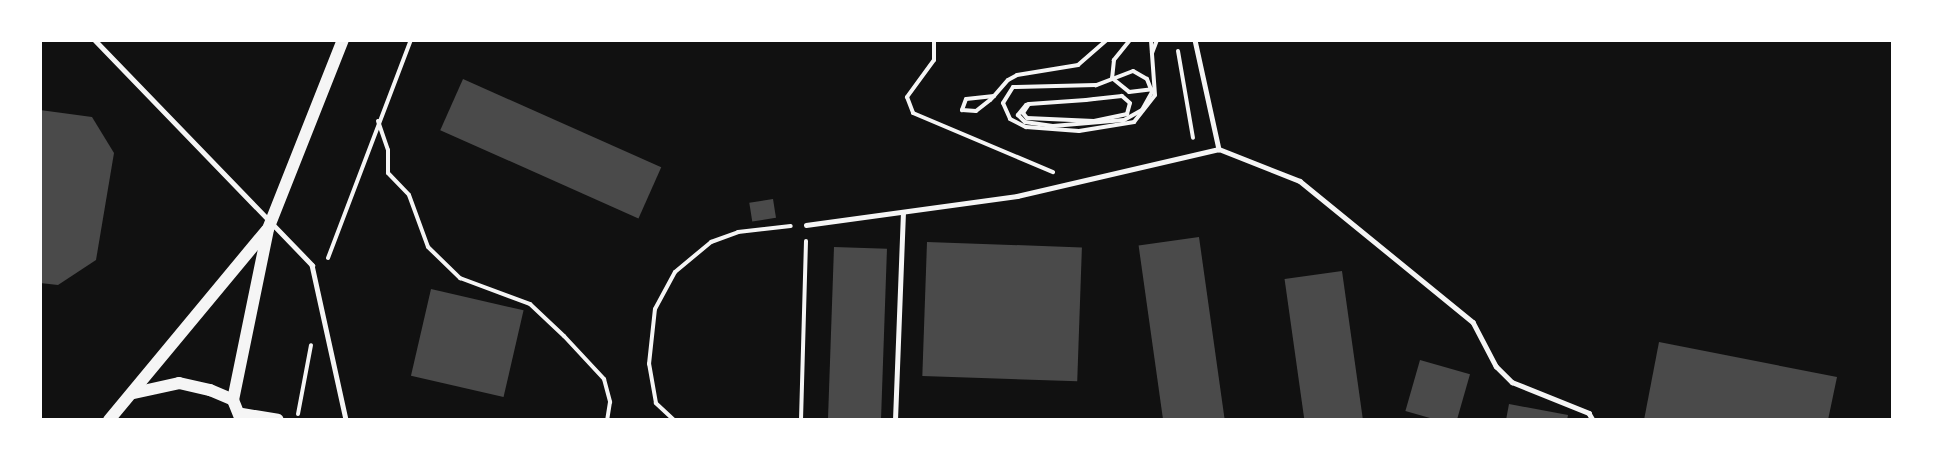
<!DOCTYPE html>
<html>
<head>
<meta charset="utf-8">
<style>
  body { margin:0 }
  #map { position:relative; width:1933px; height:460px; overflow:hidden; background:#111; font-family:"PT Sans",sans-serif }
  div>[style] { position:absolute }
  .building>* { inset:0; background:#4a4a4a; transform-origin:0 0 }
  .path>* { height:4px; margin:-2px; padding:0 2px; transform-origin:2px; border-radius:2px; background:#f5f5f5 }
  .service>* { height:4.5px; margin:-2.25px; padding:0 2.25px; transform-origin:2.25px; border-radius:2.25px; background:#f5f5f5 }
  .secondary>* { height:12px; margin:-6px; padding:0 6px; transform-origin:6px; border-radius:6px; background:#f5f5f5 }
  span { translate:-50% -50%; white-space:nowrap; text-align:center; line-height:1.15; -webkit-text-stroke:4.5px #fff; paint-order:stroke }
  .frame { position:absolute; inset:0; border:42px solid #fff; pointer-events:none }
</style>
</head>
<body>
<div id="map">
  <div class="building">
    <i style="left:463px;top:79px;width:217px;height:56px;rotate:24deg"></i>
    <i style="clip-path:polygon(40px 110px,92px 117px,114px 153px,96px 260px,58px 285px,40px 283px)"></i>
    <i style="left:773px;top:199px;width:19px;height:24px;rotate:81deg"></i>
    <i style="left:1199px;top:237px;width:185px;height:61px;rotate:82deg"></i>
    <i style="left:927px;top:242px;width:155px;height:134px;rotate:2deg"></i>
    <i style="left:834px;top:247px;width:53px;height:173px;rotate:2deg"></i>
    <i style="left:1342px;top:271px;width:150px;height:58px;rotate:82deg"></i>
    <i style="left:431px;top:289px;width:95px;height:89px;rotate:13deg"></i>
    <i style="clip-path:polygon(1659px 342px,1837px 377px,1828px 420px,1644px 420px)"></i>
    <i style="left:1420px;top:360px;width:52px;height:53px;rotate:16deg"></i>
    <i style="clip-path:polygon(1509px 404px,1568px 415px,1567px 420px,1506px 420px)"></i>
  </div>
  <div class="path">
    <i style="left:934px;top:40px;width:20px;rotate:90deg"></i>
    <i style="left:934px;top:60px;width:46px;rotate:126.1deg"></i>
    <i style="left:907px;top:97px;width:17px;rotate:69deg"></i>
    <i style="left:913px;top:113px;width:152px;rotate:22.9deg"></i>
    <i style="left:1130px;top:40px;width:26px;rotate:129deg"></i>
    <i style="left:1114px;top:60px;width:18px;rotate:96deg"></i>
    <i style="left:1112px;top:78px;width:22px;rotate:39deg"></i>
    <i style="left:1129px;top:92px;width:23px;rotate:-7deg"></i>
    <i style="left:1178px;top:51px;width:88px;rotate:80.2deg"></i>
    <i style="left:1152px;top:53px;width:14px;rotate:-69deg"></i>
    <i style="left:994px;top:96px;width:28px;rotate:174deg"></i>
    <i style="left:966px;top:99px;width:12px;rotate:110deg"></i>
    <i style="left:962px;top:110px;width:14px;rotate:4deg"></i>
    <i style="left:976px;top:111px;width:18px;rotate:-38deg"></i>
    <i style="left:990px;top:100px;width:6px;rotate:-45deg"></i>
    <i style="left:994px;top:96px;width:21px;rotate:-49deg"></i>
    <i style="left:1008px;top:80px;width:10px;rotate:-29deg"></i>
    <i style="left:1017px;top:75px;width:62px;rotate:-9.3deg"></i>
    <i style="left:1078px;top:65px;width:38px;rotate:-41deg"></i>
    <i style="left:1029px;top:104px;width:11px;rotate:124deg"></i>
    <i style="left:1023px;top:113px;width:6px;rotate:51deg"></i>
    <i style="left:1027px;top:118px;width:67px;rotate:2.6deg"></i>
    <i style="left:1094px;top:121px;width:34px;rotate:-12deg"></i>
    <i style="left:1127px;top:114px;width:11px;rotate:-75deg"></i>
    <i style="left:1130px;top:103px;width:11px;rotate:-139deg"></i>
    <i style="left:1122px;top:96px;width:28px;rotate:174deg"></i>
    <i style="left:1094px;top:99px;width:8px;rotate:173deg"></i>
    <i style="left:1086px;top:100px;width:57px;rotate:176deg"></i>
    <i style="left:1029px;top:104px;width:3px;rotate:162deg"></i>
    <i style="left:1026px;top:105px;width:13px;rotate:129deg"></i>
    <i style="left:1018px;top:115px;width:10px;rotate:45deg"></i>
    <i style="left:1025px;top:122px;width:28px;rotate:8deg"></i>
    <i style="left:1053px;top:126px;width:71px;rotate:-4.8deg"></i>
    <i style="left:1124px;top:120px;width:21px;rotate:-29deg"></i>
    <i style="left:1142px;top:110px;width:21px;rotate:-61deg"></i>
    <i style="left:1152px;top:92px;width:14px;rotate:-111deg"></i>
    <i style="left:1147px;top:79px;width:16px;rotate:-150deg"></i>
    <i style="left:1133px;top:71px;width:40px;rotate:159deg"></i>
    <i style="left:1096px;top:85px;width:83px;rotate:178.6deg"></i>
    <i style="left:1013px;top:87px;width:19px;rotate:122deg"></i>
    <i style="left:1003px;top:103px;width:17px;rotate:66deg"></i>
    <i style="left:1010px;top:119px;width:18px;rotate:27deg"></i>
    <i style="left:1026px;top:127px;width:53px;rotate:4.3deg"></i>
    <i style="left:1079px;top:131px;width:56px;rotate:-9.3deg"></i>
    <i style="left:1134px;top:122px;width:34px;rotate:-52deg"></i>
    <i style="left:1155px;top:95px;width:55px;rotate:-94.2deg"></i>
    <i style="left:378px;top:121px;width:31px;rotate:71deg"></i>
    <i style="left:388px;top:150px;width:23px;rotate:90deg"></i>
    <i style="left:388px;top:173px;width:30px;rotate:46deg"></i>
    <i style="left:409px;top:195px;width:55px;rotate:69.9deg"></i>
    <i style="left:428px;top:247px;width:45px;rotate:44.1deg"></i>
    <i style="left:460px;top:278px;width:75px;rotate:20.4deg"></i>
    <i style="left:530px;top:304px;width:47px;rotate:43.3deg"></i>
    <i style="left:564px;top:336px;width:59px;rotate:47.1deg"></i>
    <i style="left:604px;top:379px;width:24px;rotate:75deg"></i>
    <i style="left:610px;top:402px;width:18px;rotate:99deg"></i>
    <i style="left:328px;top:258px;width:233px;rotate:-69.2deg"></i>
    <i style="left:298px;top:414px;width:70px;rotate:-79.3deg"></i>
    <i style="left:674px;top:420px;width:25px;rotate:-137deg"></i>
    <i style="left:656px;top:403px;width:40px;rotate:-100deg"></i>
    <i style="left:649px;top:364px;width:55px;rotate:-83.8deg"></i>
    <i style="left:655px;top:309px;width:42px;rotate:-61.6deg"></i>
    <i style="left:675px;top:272px;width:47px;rotate:-39.8deg"></i>
    <i style="left:711px;top:242px;width:29px;rotate:-20deg"></i>
    <i style="left:738px;top:232px;width:53px;rotate:-6.5deg"></i>
    <i style="left:801px;top:420px;width:179px;rotate:-88.4deg"></i>
  </div>
  <div class="service">
    <i style="left:95px;top:40px;width:313px;rotate:46deg"></i>
    <i style="left:312px;top:265px;width:159px;rotate:77.6deg"></i>
    <i style="left:1195px;top:40px;width:112px;rotate:77.6deg"></i>
    <i style="left:1219px;top:149px;width:87px;rotate:21.6deg"></i>
    <i style="left:1300px;top:181px;width:223px;rotate:39.2deg"></i>
    <i style="left:1473px;top:322px;width:50px;rotate:62.4deg"></i>
    <i style="left:1496px;top:366px;width:23px;rotate:45deg"></i>
    <i style="left:1512px;top:382px;width:83px;rotate:21.9deg"></i>
    <i style="left:1589px;top:413px;width:8px;rotate:60deg"></i>
    <i style="left:806px;top:225px;width:213px;rotate:-7.8deg"></i>
    <i style="left:1017px;top:196px;width:207px;rotate:-13.1deg"></i>
    <i style="left:895px;top:420px;width:206px;rotate:-87.8deg"></i>
  </div>
  <div class="secondary">
    <i style="left:134px;top:393px;width:46px;rotate:-12.5deg"></i>
    <i style="left:179px;top:383px;width:32px;rotate:13deg"></i>
    <i style="left:210px;top:390px;width:25px;rotate:23deg"></i>
    <i style="left:233px;top:400px;width:22px;rotate:68deg"></i>
    <i style="left:233px;top:400px;width:175px;rotate:-78.4deg"></i>
    <i style="left:268px;top:229px;width:203px;rotate:-68.4deg"></i>
    <i style="left:242px;top:414px;width:36px;rotate:9deg"></i>
    <i style="left:109px;top:420px;width:247px;rotate:-50.3deg"></i>
  </div>
  <div class="frame"></div>
</div>
</body>
</html>
